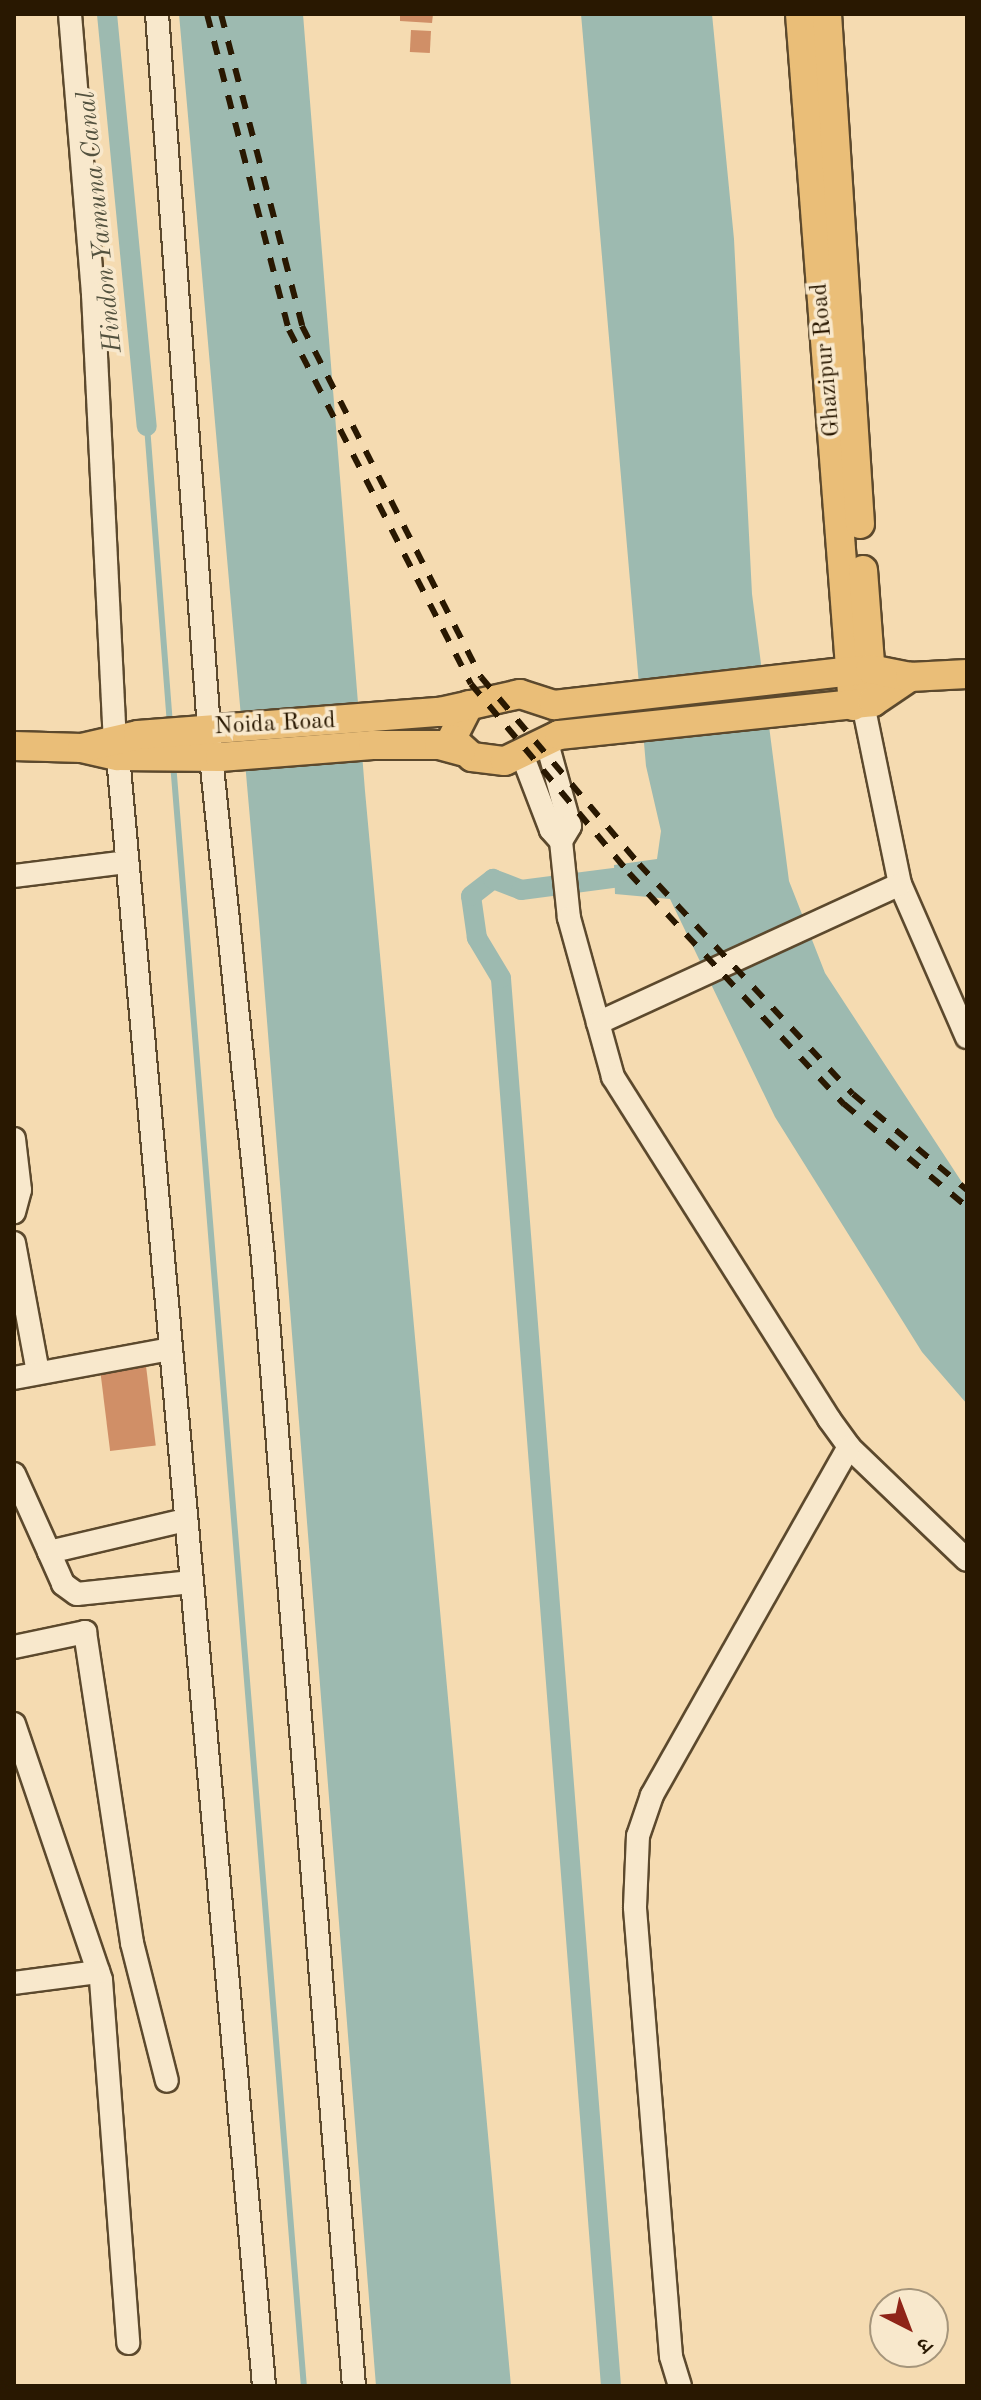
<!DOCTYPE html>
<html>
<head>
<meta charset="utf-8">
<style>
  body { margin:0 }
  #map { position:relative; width:981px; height:2400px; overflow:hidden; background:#f5dbb1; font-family:"Old Standard TT","Noto Serif Devanagari",serif }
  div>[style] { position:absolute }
  .water>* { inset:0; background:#9dbab0 }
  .stream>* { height:6px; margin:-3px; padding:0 3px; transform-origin:3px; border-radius:3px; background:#9dbab0 }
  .canal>* { height:20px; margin:-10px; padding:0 10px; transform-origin:10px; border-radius:10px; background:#9dbab0 }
  .building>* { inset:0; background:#d08f67; transform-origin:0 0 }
  .roads { filter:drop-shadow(2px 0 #5c492d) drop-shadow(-2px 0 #5c492d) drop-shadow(0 2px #5c492d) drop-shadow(0 -2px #5c492d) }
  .minor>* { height:22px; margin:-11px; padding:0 11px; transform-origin:11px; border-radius:11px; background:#f8e8cc }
  .major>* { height:28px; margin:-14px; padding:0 14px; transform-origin:14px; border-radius:14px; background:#eabe78 }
  .rail>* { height:6px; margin-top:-3px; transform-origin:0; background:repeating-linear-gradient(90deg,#291801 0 14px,transparent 0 28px) }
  span { translate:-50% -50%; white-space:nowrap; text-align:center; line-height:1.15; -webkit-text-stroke:7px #f8e8cc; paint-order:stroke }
  .street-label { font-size:24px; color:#291801 }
  .water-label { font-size:26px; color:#52513e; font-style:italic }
  .frame { position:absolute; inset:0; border:16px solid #291801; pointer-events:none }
  .north { position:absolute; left:869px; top:2288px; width:80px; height:80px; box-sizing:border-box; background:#f8e8cc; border:2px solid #a5957b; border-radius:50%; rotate:138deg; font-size:22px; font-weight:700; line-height:32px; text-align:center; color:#291801 }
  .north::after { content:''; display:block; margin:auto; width:28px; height:36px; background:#8f2418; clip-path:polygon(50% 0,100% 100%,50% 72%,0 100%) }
</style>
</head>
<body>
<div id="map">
  <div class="water">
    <i style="clip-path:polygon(179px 14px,303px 14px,365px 791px,511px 2386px,376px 2386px,259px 921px)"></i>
    <i style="clip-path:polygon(581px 14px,712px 14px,734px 239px,752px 594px,789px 881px,825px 973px,967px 1190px,967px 1404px,922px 1352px,775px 1117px,670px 899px,615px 894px,614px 865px,657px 859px,661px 831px,646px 766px)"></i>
  </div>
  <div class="stream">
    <i style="left:147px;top:426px;width:299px;rotate:85.6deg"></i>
    <i style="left:173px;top:763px;width:1628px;rotate:85.39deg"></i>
  </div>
  <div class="canal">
    <i style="left:107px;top:14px;width:414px;rotate:84.5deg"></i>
    <i style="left:611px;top:2386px;width:1412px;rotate:-94.47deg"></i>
    <i style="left:501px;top:978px;width:47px;rotate:-121deg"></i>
    <i style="left:477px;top:938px;width:42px;rotate:-98.1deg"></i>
    <i style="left:471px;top:896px;width:28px;rotate:-38deg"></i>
    <i style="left:493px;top:879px;width:30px;rotate:21deg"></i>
    <i style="left:521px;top:890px;width:94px;rotate:-7.4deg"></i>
  </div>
  <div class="building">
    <i style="clip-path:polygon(400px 14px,433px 14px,432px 23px,400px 21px)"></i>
    <i style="left:411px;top:30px;width:20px;height:22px;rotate:3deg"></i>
    <i style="left:146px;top:1366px;width:80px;height:46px;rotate:83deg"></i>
  </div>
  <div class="roads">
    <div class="minor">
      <i style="left:70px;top:14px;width:281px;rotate:85.3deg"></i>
      <i style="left:93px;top:294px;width:444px;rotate:87.2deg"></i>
      <i style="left:157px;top:14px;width:745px;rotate:85.84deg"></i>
      <i style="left:211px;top:757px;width:504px;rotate:84.07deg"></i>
      <i style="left:263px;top:1258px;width:1132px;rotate:85.39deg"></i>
      <i style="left:863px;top:704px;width:184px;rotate:78.4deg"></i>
      <i style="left:900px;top:884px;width:167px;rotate:66.4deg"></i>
      <i style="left:547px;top:743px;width:86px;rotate:74.5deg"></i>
      <i style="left:570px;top:826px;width:17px;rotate:121deg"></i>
      <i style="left:118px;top:756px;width:1637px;rotate:84.88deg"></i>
      <i style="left:523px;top:757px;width:78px;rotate:69deg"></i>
      <i style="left:551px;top:830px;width:15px;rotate:48deg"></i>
      <i style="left:561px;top:841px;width:77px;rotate:84.1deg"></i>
      <i style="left:569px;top:918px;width:165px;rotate:74.5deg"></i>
      <i style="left:613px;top:1077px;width:404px;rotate:57.7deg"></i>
      <i style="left:829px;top:1419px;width:34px;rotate:54deg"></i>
      <i style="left:849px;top:1447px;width:163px;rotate:43.8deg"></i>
      <i style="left:14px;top:876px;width:114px;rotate:-7.1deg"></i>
      <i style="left:598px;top:1023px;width:332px;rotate:-24.7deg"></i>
      <i style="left:14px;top:1139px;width:51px;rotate:83.3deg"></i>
      <i style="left:20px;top:1190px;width:23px;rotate:105deg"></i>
      <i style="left:14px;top:1243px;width:132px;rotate:79.5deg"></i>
      <i style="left:14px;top:1378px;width:159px;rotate:-10.5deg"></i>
      <i style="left:14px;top:1474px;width:85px;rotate:65.8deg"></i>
      <i style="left:49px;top:1552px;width:140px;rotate:-13.2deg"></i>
      <i style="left:49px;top:1552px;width:35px;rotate:66deg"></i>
      <i style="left:63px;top:1584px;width:17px;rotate:36deg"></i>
      <i style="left:77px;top:1594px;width:115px;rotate:-6deg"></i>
      <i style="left:14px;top:1647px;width:73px;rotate:-11.9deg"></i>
      <i style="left:85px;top:1632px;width:315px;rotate:81.4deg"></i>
      <i style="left:132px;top:1943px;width:142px;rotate:75.8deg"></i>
      <i style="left:14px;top:1724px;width:270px;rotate:71.2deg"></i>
      <i style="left:101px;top:1980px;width:364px;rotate:85.7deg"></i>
      <i style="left:14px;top:1983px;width:85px;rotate:-7.5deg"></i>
      <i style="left:680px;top:2386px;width:31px;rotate:-107deg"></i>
      <i style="left:671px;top:2356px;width:450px;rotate:-94.6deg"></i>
      <i style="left:635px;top:1907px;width:71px;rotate:-87.6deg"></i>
      <i style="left:638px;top:1836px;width:43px;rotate:-71.1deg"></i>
      <i style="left:652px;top:1795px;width:400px;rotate:-60.5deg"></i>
    </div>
    <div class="major">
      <i style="left:800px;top:14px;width:694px;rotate:85.62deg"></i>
      <i style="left:827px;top:14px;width:511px;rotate:86.3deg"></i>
      <i style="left:863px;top:570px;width:132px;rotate:85.7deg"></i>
      <i style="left:469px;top:705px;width:38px;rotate:117deg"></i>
      <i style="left:452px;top:739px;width:27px;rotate:42deg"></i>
      <i style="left:472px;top:757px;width:33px;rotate:7deg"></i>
      <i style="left:505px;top:761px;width:60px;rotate:-25.7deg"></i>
      <i style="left:559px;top:735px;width:316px;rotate:-6deg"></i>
      <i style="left:873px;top:702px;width:45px;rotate:-34deg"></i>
      <i style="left:14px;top:746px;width:68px;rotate:1.7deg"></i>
      <i style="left:82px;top:748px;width:37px;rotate:13deg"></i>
      <i style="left:118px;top:756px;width:102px;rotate:0.6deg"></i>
      <i style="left:220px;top:757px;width:153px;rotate:-4.5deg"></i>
      <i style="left:373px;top:745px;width:66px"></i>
      <i style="left:439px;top:745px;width:23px;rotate:15deg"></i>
      <i style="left:82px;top:748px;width:57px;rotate:-13.1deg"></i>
      <i style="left:138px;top:735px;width:303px;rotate:-4.4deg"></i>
      <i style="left:440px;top:712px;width:82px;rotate:-12.7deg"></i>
      <i style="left:520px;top:694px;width:36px;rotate:18deg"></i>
      <i style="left:554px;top:705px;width:318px;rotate:-6.5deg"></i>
      <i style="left:870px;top:669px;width:41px;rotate:11.3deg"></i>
      <i style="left:910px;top:677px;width:57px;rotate:-3deg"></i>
    </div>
  </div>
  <div class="rail">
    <i style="left:207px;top:14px;width:326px;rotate:75.5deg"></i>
    <i style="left:289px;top:330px;width:398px;rotate:62.8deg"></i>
    <i style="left:471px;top:684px;width:246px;rotate:50.1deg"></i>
    <i style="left:629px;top:873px;width:316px;rotate:47.1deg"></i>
    <i style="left:844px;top:1104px;width:160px;rotate:39.9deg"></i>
    <i style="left:221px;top:14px;width:322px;rotate:75.4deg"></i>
    <i style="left:302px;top:326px;width:394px;rotate:63deg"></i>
    <i style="left:481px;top:677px;width:245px;rotate:49.8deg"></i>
    <i style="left:639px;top:864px;width:314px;rotate:47.1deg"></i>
    <i style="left:853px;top:1094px;width:149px;rotate:40.1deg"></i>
  </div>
  <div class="street-label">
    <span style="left:827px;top:360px;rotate:-95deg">Ghazipur Road</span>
    <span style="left:275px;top:725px;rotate:-3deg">Noida Road</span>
  </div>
  <div class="water-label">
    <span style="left:101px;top:222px;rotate:-96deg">Hindon Yamuna Canal</span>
  </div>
  <div class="frame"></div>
  <div class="north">उ</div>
</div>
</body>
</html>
